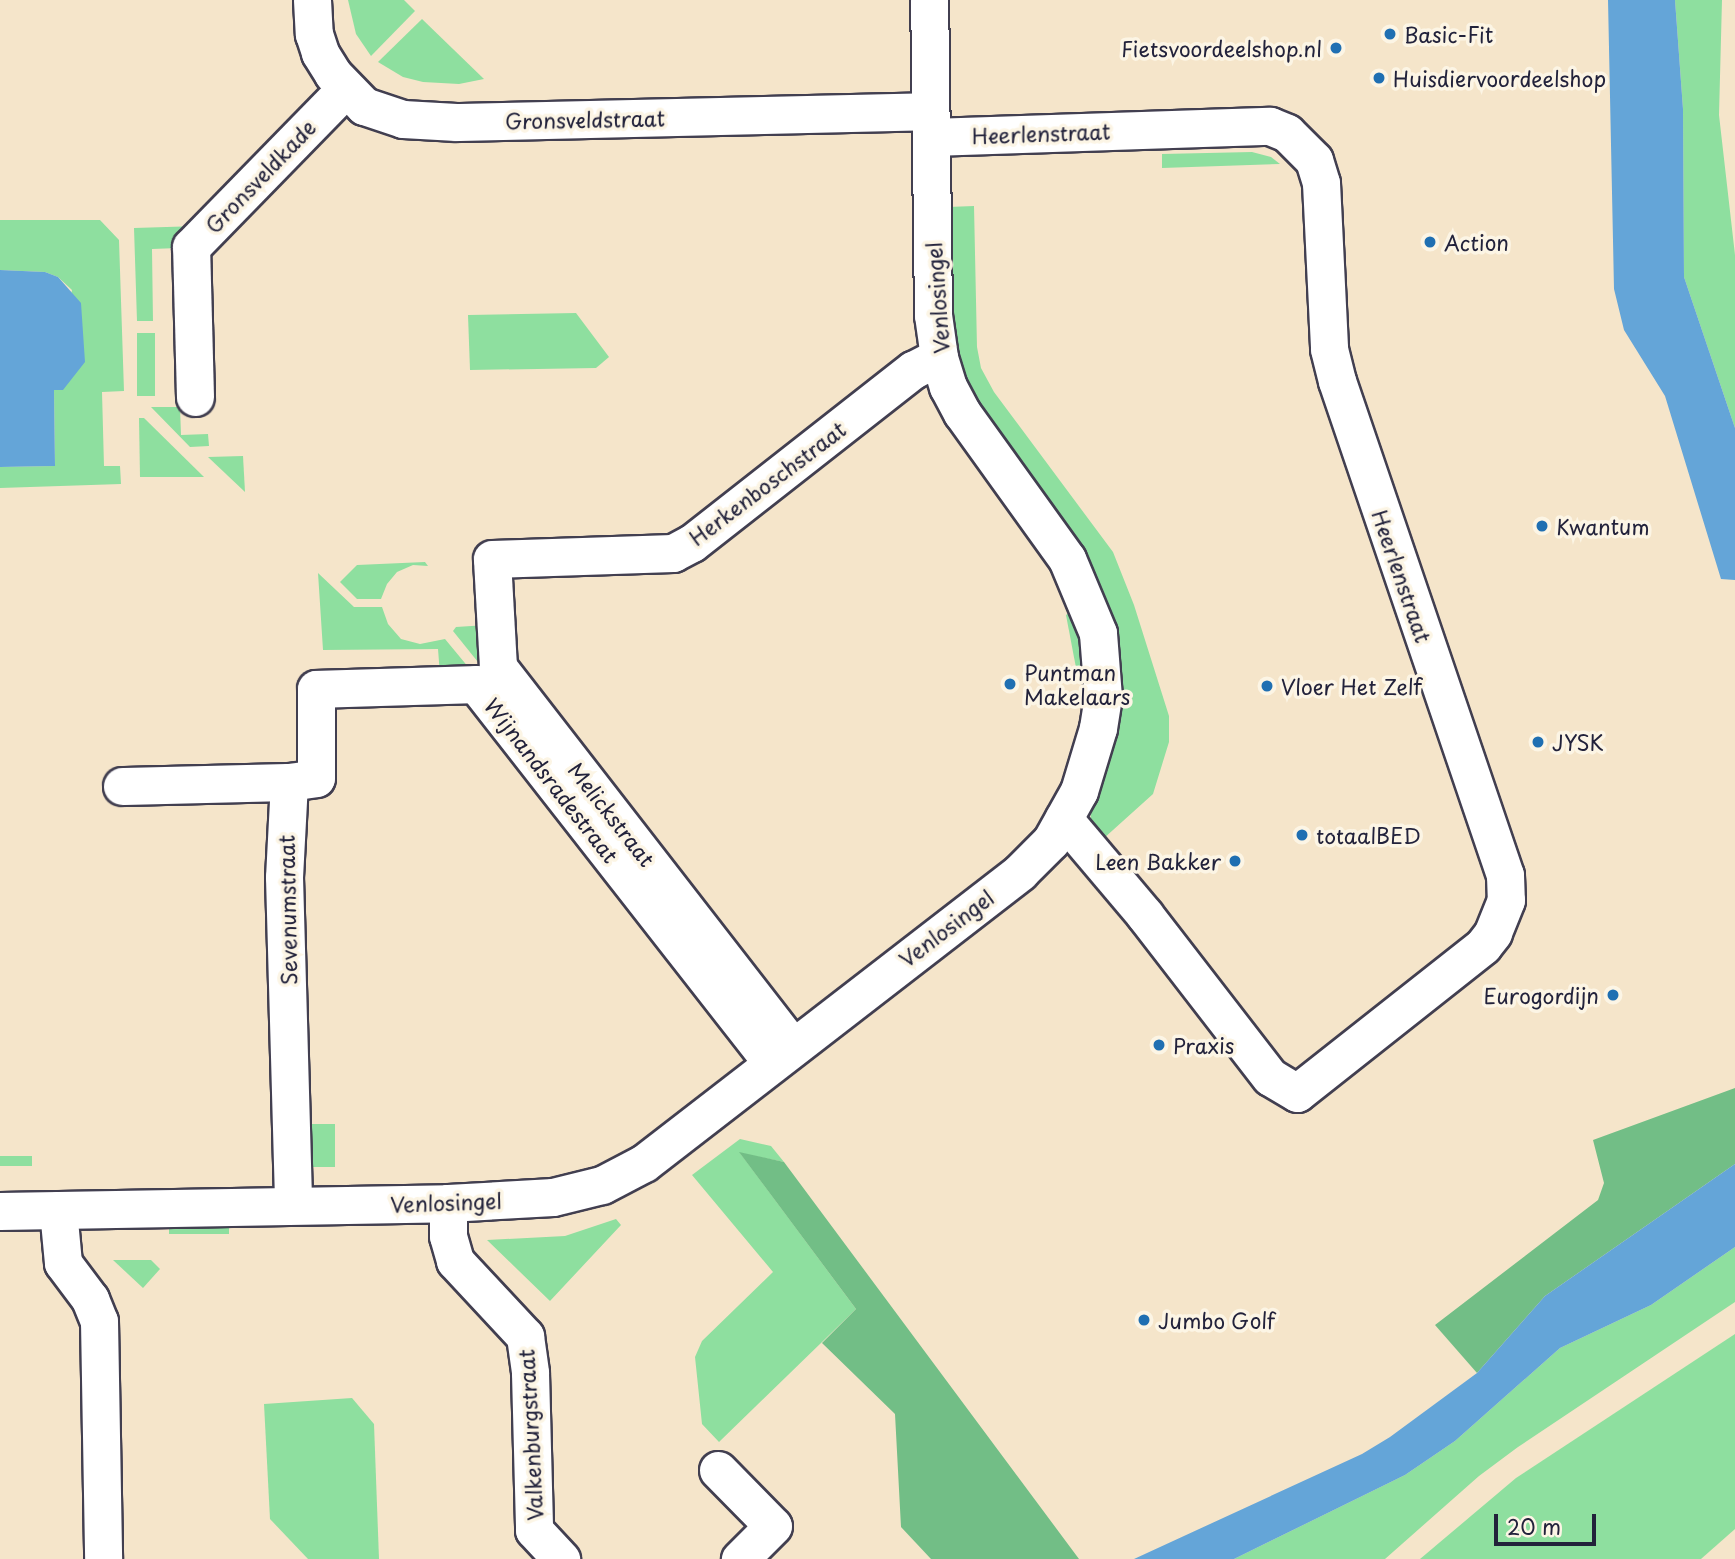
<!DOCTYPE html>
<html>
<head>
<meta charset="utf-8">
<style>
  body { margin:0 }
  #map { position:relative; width:1735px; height:1559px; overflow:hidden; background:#f5e5ca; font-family:"Playpen Sans",sans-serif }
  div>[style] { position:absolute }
  .green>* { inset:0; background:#8edf9f; transform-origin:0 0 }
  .forest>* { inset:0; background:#72be86 }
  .water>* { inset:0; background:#64a5d8 }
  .roads { filter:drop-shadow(2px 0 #423f50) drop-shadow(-2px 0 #423f50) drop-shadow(0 2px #423f50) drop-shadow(0 -2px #423f50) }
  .street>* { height:37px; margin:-18.5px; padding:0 18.5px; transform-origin:18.5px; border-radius:18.5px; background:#fff }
  .dots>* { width:19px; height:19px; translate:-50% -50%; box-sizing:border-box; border:4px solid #fcf5e5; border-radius:50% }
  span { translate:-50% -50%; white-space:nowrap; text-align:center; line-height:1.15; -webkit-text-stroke:7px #fcf5e5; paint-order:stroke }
  .poi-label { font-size:21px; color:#22223b }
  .left { translate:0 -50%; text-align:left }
  .right { translate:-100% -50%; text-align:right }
  .street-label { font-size:21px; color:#22223b }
  .scale { position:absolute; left:1494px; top:1514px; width:102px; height:32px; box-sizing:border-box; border:4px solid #22223b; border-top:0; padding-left:9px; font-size:21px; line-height:24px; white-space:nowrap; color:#22223b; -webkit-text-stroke:5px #fcf5e5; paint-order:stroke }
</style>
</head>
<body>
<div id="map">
  <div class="green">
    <i style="clip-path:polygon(348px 0,404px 0,415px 11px,371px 56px,356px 34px)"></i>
    <i style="clip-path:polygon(1675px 0,1722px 0,1719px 115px,1735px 255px,1735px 428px,1684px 277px,1683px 109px)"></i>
    <i style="clip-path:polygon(422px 19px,484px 79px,459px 84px,423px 82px,403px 77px,378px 62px)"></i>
    <i style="clip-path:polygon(1252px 152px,1271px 157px,1280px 164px,1162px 168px,1162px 154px)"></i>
    <i style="clip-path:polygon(974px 206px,977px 347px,981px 368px,994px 392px,1113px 552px,1134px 605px,1169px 716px,1169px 742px,1153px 794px,1103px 839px,1091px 819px,1090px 809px,1093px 796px,1091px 569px,1065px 524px,990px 427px,964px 382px,952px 335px,948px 207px)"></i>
    <i style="clip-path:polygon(0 220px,100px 220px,119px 240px,124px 391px,102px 392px,104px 466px,120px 466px,121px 484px,0 488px,0 467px,55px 466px,54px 390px,72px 290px,58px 277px,45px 272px,0 270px)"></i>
    <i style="clip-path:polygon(199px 226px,178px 248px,152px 249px,153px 321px,137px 321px,134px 228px)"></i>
    <i style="clip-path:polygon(576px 313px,609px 357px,596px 368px,470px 370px,468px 315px)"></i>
    <i style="left:137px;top:333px;width:18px;height:63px"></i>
    <i style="clip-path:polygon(151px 407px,180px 407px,181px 435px,208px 434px,209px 446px,190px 447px)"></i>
    <i style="clip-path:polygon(139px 418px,144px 418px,204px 477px,140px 477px)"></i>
    <i style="clip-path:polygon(243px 456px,245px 492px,208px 457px)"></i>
    <i style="clip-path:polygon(425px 562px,428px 566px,413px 565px,397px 572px,387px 584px,381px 599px,357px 599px,340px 582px,357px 565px)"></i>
    <i style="clip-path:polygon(318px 573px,354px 607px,382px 607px,388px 624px,401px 639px,420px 644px,445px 639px,474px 674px,440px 675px,438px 649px,323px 650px)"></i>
    <i style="clip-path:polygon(1074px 610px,1078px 622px,1086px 673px,1077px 673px,1066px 615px)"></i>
    <i style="clip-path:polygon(487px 625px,486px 672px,453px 631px,456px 627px)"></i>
    <i style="left:311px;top:1124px;width:24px;height:43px"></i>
    <i style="clip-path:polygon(740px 1139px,771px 1146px,784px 1162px,740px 1153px,856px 1309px,719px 1442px,702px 1424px,695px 1357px,702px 1341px,773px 1272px,692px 1175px)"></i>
    <i style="left:32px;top:1156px;width:10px;height:32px;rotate:90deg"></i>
    <i style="clip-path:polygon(616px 1219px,621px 1225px,550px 1301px,487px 1240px,565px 1236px)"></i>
    <i style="left:229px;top:1223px;width:11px;height:60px;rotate:90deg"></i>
    <i style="clip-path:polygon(1735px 1247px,1735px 1302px,1518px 1447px,1479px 1476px,1385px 1559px,1234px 1559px,1405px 1475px,1455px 1441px,1560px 1348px,1651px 1305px)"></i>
    <i style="clip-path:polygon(113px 1260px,151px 1260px,160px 1269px,143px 1288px)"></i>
    <i style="clip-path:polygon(1735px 1334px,1735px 1529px,1701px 1559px,1420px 1559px,1516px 1478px)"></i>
    <i style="clip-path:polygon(352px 1398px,374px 1424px,379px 1559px,308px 1559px,270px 1519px,264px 1404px)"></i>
  </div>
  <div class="forest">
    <i style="clip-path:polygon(1735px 1088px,1735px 1164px,1545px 1296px,1477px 1373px,1435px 1325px,1598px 1200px,1604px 1183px,1593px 1140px)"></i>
    <i style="clip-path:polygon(739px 1152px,784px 1162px,1079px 1559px,931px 1559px,901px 1527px,895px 1414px,822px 1343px,856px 1309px)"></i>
  </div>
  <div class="water">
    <i style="clip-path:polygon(1608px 0,1675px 0,1683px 109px,1684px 277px,1735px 428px,1735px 580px,1721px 579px,1665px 396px,1624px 330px,1614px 289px)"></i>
    <i style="clip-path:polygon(0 270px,45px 272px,58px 277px,81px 303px,85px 362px,63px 390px,54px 390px,55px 466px,0 467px)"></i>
    <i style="clip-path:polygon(1735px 1164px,1735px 1247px,1651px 1305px,1560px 1348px,1455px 1441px,1405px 1475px,1234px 1559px,1134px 1559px,1362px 1454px,1390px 1437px,1477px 1373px,1545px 1296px)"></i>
  </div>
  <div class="roads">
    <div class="street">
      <i style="left:312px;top:0;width:34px;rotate:87deg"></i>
      <i style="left:314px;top:34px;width:20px;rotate:72deg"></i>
      <i style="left:320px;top:53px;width:25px;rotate:58deg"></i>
      <i style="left:333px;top:74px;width:45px;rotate:45.9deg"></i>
      <i style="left:364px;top:106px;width:41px;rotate:18.4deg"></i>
      <i style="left:403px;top:119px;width:53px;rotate:3.2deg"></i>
      <i style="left:456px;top:122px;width:474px;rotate:-1.3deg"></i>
      <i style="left:931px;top:137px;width:339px;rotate:-1.9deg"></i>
      <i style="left:1270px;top:126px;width:18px;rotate:22deg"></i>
      <i style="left:1287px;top:133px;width:38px;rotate:45deg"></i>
      <i style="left:1314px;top:160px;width:24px;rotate:73deg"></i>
      <i style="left:1321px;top:183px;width:166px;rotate:87.2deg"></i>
      <i style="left:1329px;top:349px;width:33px;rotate:76deg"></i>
      <i style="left:1337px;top:381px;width:522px;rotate:71.22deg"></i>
      <i style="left:1505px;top:875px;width:25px;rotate:88deg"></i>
      <i style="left:1506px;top:900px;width:35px;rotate:112deg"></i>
      <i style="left:1493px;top:933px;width:16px;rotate:128deg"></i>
      <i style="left:1483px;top:946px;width:237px;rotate:141.7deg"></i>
      <i style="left:1297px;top:1093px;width:31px;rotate:-149deg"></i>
      <i style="left:1270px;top:1077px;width:205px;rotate:-127.7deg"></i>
      <i style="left:1145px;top:915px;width:126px;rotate:-130.2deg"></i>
      <i style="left:195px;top:397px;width:150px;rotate:-91.5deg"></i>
      <i style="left:191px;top:247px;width:221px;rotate:-45.7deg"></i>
      <i style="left:289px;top:782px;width:27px;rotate:-8deg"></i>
      <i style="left:316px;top:778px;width:89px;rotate:-90deg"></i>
      <i style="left:316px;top:689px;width:160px;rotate:-1.8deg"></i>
      <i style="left:476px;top:684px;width:479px;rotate:52deg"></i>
      <i style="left:122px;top:786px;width:167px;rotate:-1.4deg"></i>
      <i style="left:289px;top:782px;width:95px;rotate:93deg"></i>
      <i style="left:284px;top:877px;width:328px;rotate:88.4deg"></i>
      <i style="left:792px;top:1046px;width:480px;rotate:-127.8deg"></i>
      <i style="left:498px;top:667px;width:108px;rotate:-93.2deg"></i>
      <i style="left:492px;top:559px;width:181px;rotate:-1.9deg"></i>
      <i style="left:673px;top:553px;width:21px;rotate:-28deg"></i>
      <i style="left:692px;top:543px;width:281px;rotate:-38.1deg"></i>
      <i style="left:913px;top:370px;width:29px;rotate:-27deg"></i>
      <i style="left:448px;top:1203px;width:33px;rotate:90deg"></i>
      <i style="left:448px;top:1236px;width:26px;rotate:74deg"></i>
      <i style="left:455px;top:1261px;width:103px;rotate:47deg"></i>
      <i style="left:525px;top:1336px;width:37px;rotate:82deg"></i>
      <i style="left:530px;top:1373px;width:157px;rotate:88.5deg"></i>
      <i style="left:534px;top:1530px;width:40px;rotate:47deg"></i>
      <i style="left:58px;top:1210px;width:53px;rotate:84.6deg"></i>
      <i style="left:63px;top:1263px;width:45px;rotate:53.1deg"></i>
      <i style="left:90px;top:1299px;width:24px;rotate:68deg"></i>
      <i style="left:99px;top:1321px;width:238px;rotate:89deg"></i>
      <i style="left:0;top:1211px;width:448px;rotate:-1deg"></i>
      <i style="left:448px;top:1203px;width:105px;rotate:-3.3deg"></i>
      <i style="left:553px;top:1197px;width:50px;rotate:-13.8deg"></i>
      <i style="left:602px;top:1185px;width:47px;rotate:-27.6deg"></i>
      <i style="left:644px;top:1163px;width:475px;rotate:-37.7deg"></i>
      <i style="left:1020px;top:872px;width:44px;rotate:-45deg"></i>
      <i style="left:1051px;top:841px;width:57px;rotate:-60.8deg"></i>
      <i style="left:1079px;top:791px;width:66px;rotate:-73.2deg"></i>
      <i style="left:1098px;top:728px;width:31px;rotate:-81deg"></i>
      <i style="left:1103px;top:697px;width:64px;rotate:-94.5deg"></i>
      <i style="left:1098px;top:633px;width:80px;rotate:-112.7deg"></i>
      <i style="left:1067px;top:559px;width:180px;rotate:-125.7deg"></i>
      <i style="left:962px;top:413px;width:30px;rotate:-118deg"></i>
      <i style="left:948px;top:387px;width:31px;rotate:-107deg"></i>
      <i style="left:939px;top:357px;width:42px;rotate:-98.1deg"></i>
      <i style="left:933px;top:315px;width:315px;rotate:-90.7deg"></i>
      <i style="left:718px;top:1470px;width:78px;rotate:45.5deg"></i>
      <i style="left:773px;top:1526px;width:47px;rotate:135deg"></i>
    </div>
  </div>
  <div class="dots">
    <i style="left:1390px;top:34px;background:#1f6fb2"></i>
    <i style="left:1336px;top:48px;background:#1f6fb2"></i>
    <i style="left:1379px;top:78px;background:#1f6fb2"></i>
    <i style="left:1430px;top:242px;background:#1f6fb2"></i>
    <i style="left:1542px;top:526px;background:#1f6fb2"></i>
    <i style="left:1010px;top:684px;background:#1f6fb2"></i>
    <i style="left:1267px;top:686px;background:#1f6fb2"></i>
    <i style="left:1538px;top:742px;background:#1f6fb2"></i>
    <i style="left:1302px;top:835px;background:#1f6fb2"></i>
    <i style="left:1235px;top:861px;background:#1f6fb2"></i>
    <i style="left:1613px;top:995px;background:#1f6fb2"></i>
    <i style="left:1159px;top:1045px;background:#1f6fb2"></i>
    <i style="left:1144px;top:1320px;background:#1f6fb2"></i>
  </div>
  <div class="poi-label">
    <span class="left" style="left:1404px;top:34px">Basic-Fit</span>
    <span class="right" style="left:1322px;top:48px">Fietsvoordeelshop.nl</span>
    <span class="left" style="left:1393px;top:78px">Huisdiervoordeelshop</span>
    <span class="left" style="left:1444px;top:242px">Action</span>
    <span class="left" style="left:1556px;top:526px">Kwantum</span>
    <span class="left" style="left:1024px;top:684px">Puntman<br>Makelaars</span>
    <span class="left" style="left:1281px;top:686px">Vloer Het Zelf</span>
    <span class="left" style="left:1552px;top:742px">JYSK</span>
    <span class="left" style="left:1316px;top:835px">totaalBED</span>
    <span class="right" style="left:1221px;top:861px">Leen Bakker</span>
    <span class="right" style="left:1599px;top:995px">Eurogordijn</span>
    <span class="left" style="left:1173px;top:1045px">Praxis</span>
    <span class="left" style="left:1158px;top:1320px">Jumbo Golf</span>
  </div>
  <div class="street-label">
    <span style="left:585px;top:119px;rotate:-1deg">Gronsveldstraat</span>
    <span style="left:1041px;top:133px;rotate:-2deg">Heerlenstraat</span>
    <span style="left:260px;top:176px;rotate:-46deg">Gronsveldkade</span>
    <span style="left:937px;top:298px;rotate:-94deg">Venlosingel</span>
    <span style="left:767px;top:483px;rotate:-37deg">Herkenboschstraat</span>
    <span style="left:1402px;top:576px;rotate:71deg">Heerlenstraat</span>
    <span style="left:552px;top:780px;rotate:52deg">Wijnandsradestraat</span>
    <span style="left:612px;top:814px;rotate:52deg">Melickstraat</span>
    <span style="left:287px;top:910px;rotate:-91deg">Sevenumstraat</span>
    <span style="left:946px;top:928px;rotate:-37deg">Venlosingel</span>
    <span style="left:446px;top:1202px;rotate:-2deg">Venlosingel</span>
    <span style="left:530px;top:1435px;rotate:-93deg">Valkenburgstraat</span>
  </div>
  <div class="scale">20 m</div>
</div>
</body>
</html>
